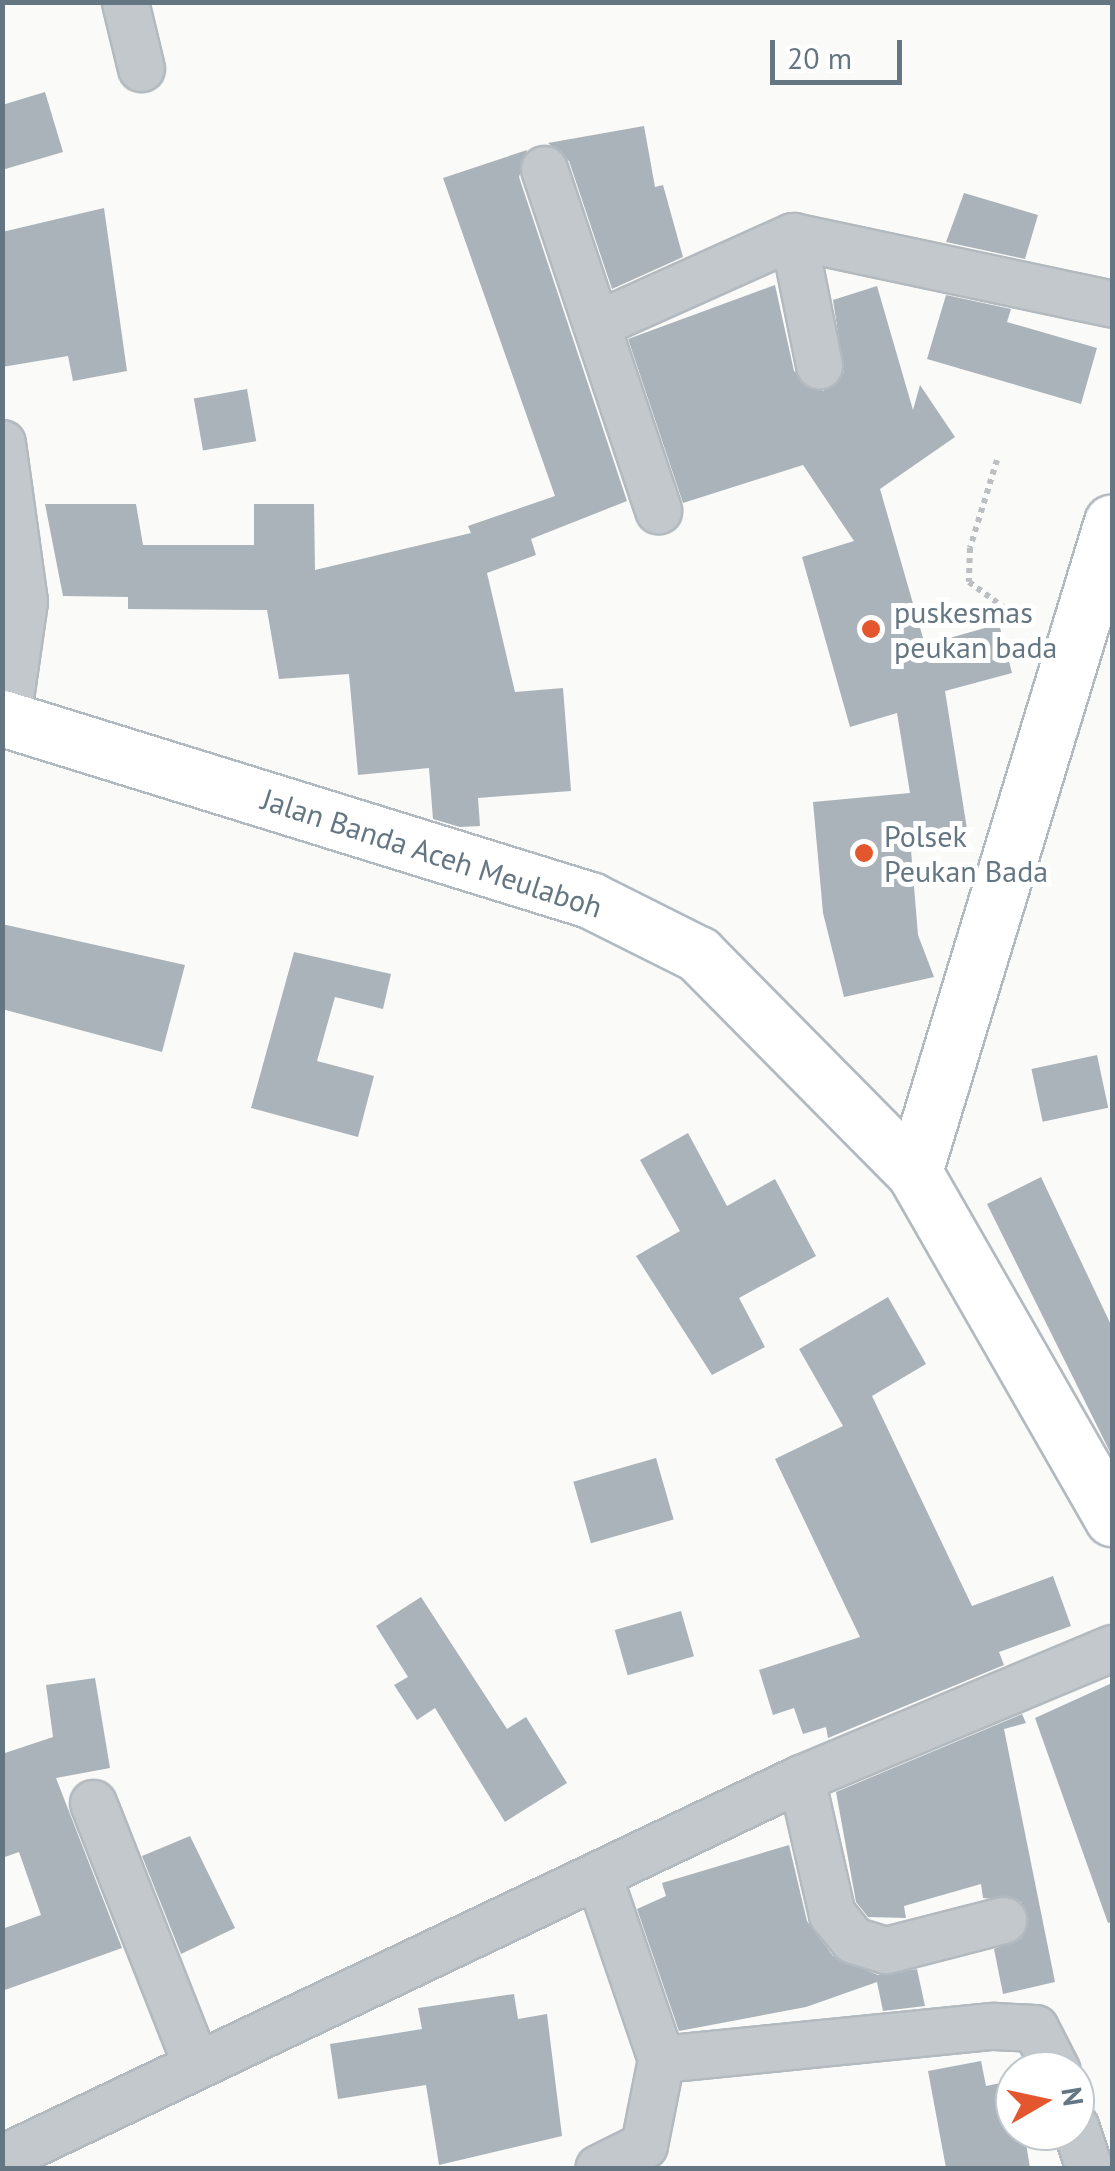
<!DOCTYPE html>
<html>
<head>
<meta charset="utf-8">
<style>
  body { margin:0 }
  #map { position:relative; width:1115px; height:2171px; overflow:hidden; background:#fafaf8; font-family:"PT Sans",sans-serif }
  div>[style] { position:absolute }
  .building>* { inset:0; background:#aab3b9; transform-origin:0 0 }
  .path>* { height:6px; margin-top:-3px; transform-origin:0; background:repeating-linear-gradient(90deg,#bbbfc2 0 5px,transparent 0 10px) }
  .roads { filter:drop-shadow(2px 0 #b3babf) drop-shadow(-2px 0 #b3babf) drop-shadow(0 2px #b3babf) drop-shadow(0 -2px #b3babf) }
  .street>* { height:45px; margin:-22.5px; padding:0 22.5px; transform-origin:22.5px; border-radius:22.5px; background:#c3c8cc }
  .secondary>* { height:55px; margin:-27.5px; padding:0 27.5px; transform-origin:27.5px; border-radius:27.5px; background:#fff }
  .highway>* { height:55px; margin:-27.5px; padding:0 27.5px; transform-origin:27.5px; border-radius:27.5px; background:#fff }
  .dots>* { width:28px; height:28px; translate:-50% -50%; box-sizing:border-box; border:5px solid #fff; border-radius:50% }
  span { translate:-50% -50%; white-space:nowrap; text-align:center; line-height:1.15; -webkit-text-stroke:10px #fff; paint-order:stroke }
  .poi-label { font-size:30px; color:#657683 }
  .left { translate:0 -50%; text-align:left }
  .street-label { font-size:30px; color:#657683 }
  .frame { position:absolute; inset:0; border:5px solid #657683; pointer-events:none }
  .north { position:absolute; left:995px; top:2051px; width:100px; height:100px; box-sizing:border-box; background:#fff; border:2px solid #c1c8cd; border-radius:50%; rotate:81deg; font-size:28px; font-weight:700; line-height:40px; text-align:center; color:#657683 }
  .north::after { content:''; display:block; margin:auto; width:35px; height:45px; background:#e4572e; clip-path:polygon(50% 0,100% 100%,50% 72%,0 100%) }
  .scale { position:absolute; left:770px; top:40px; width:132px; height:45px; box-sizing:border-box; border:5px solid #657683; border-top:0; padding-left:12px; font-size:30px; line-height:35px; white-space:nowrap; color:#657683; -webkit-text-stroke:8px #fff; paint-order:stroke }
</style>
</head>
<body>
<div id="map">
  <div class="building">
    <i style="clip-path:polygon(45px 92px,63px 152px,2px 170px,2px 105px)"></i>
    <i style="clip-path:polygon(644px 126px,655px 187px,663px 185px,683px 257px,612px 289px,569px 161px,548px 143px)"></i>
    <i style="clip-path:polygon(527px 150px,519px 177px,627px 501px,531px 539px,536px 555px,487px 573px,515px 692px,563px 688px,571px 791px,478px 798px,480px 826px,460px 827px,433px 819px,429px 768px,358px 775px,349px 674px,279px 679px,267px 610px,128px 609px,128px 597px,63px 596px,45px 504px,136px 504px,143px 545px,254px 545px,254px 504px,314px 504px,315px 570px,471px 533px,468px 526px,555px 496px,443px 178px)"></i>
    <i style="clip-path:polygon(964px 193px,1038px 215px,1025px 259px,946px 242px)"></i>
    <i style="clip-path:polygon(104px 208px,127px 371px,73px 381px,68px 356px,2px 367px,2px 232px)"></i>
    <i style="clip-path:polygon(775px 285px,794px 371px,823px 391px,844px 372px,833px 300px,877px 286px,913px 410px,920px 385px,955px 437px,880px 489px,925px 645px,999px 624px,1012px 673px,945px 691px,967px 829px,910px 838px,918px 935px,934px 977px,844px 997px,823px 913px,813px 802px,910px 793px,897px 713px,850px 727px,802px 557px,854px 541px,803px 465px,683px 503px,628px 339px)"></i>
    <i style="clip-path:polygon(946px 295px,1011px 309px,1007px 322px,1097px 348px,1081px 404px,927px 359px)"></i>
    <i style="left:247px;top:389px;width:53px;height:54px;rotate:80deg"></i>
    <i style="clip-path:polygon(2px 924px,185px 965px,162px 1052px,2px 1009px)"></i>
    <i style="clip-path:polygon(294px 952px,391px 974px,383px 1009px,335px 997px,317px 1061px,374px 1076px,358px 1137px,251px 1108px)"></i>
    <i style="left:1097px;top:1055px;width:54px;height:67px;rotate:78deg"></i>
    <i style="clip-path:polygon(688px 1133px,727px 1206px,775px 1179px,816px 1256px,739px 1298px,765px 1347px,712px 1375px,636px 1256px,680px 1231px,640px 1160px)"></i>
    <i style="clip-path:polygon(1041px 1177px,1112px 1327px,1112px 1456px,987px 1204px)"></i>
    <i style="clip-path:polygon(888px 1297px,926px 1364px,872px 1396px,972px 1606px,1053px 1576px,1071px 1626px,999px 1652px,1004px 1665px,828px 1738px,826px 1727px,803px 1734px,794px 1708px,773px 1715px,759px 1670px,860px 1637px,775px 1459px,843px 1426px,799px 1349px)"></i>
    <i style="left:656px;top:1458px;width:64px;height:86px;rotate:74deg"></i>
    <i style="clip-path:polygon(421px 1597px,507px 1729px,526px 1717px,567px 1783px,505px 1822px,435px 1708px,417px 1720px,394px 1685px,408px 1677px,376px 1626px)"></i>
    <i style="left:681px;top:1611px;width:47px;height:69px;rotate:74deg"></i>
    <i style="clip-path:polygon(95px 1678px,110px 1768px,56px 1778px,122px 1948px,2px 1991px,2px 1929px,41px 1915px,19px 1852px,2px 1858px,2px 1754px,53px 1737px,46px 1685px)"></i>
    <i style="clip-path:polygon(1112px 1683px,1112px 1922px,1108px 1923px,1035px 1718px)"></i>
    <i style="clip-path:polygon(1022px 1714px,1026px 1723px,1004px 1729px,1055px 1982px,1003px 1994px,994px 1949px,1022px 1938px,1022px 1902px,983px 1898px,981px 1884px,904px 1906px,906px 1918px,868px 1917px,856px 1902px,836px 1792px)"></i>
    <i style="clip-path:polygon(190px 1836px,235px 1928px,181px 1954px,142px 1856px)"></i>
    <i style="clip-path:polygon(789px 1845px,807px 1921px,833px 1956px,878px 1975px,917px 1969px,925px 2006px,883px 2011px,877px 1982px,806px 2007px,679px 2031px,637px 1909px,666px 1896px,662px 1883px)"></i>
    <i style="clip-path:polygon(514px 1994px,518px 2019px,547px 2014px,562px 2136px,439px 2165px,426px 2085px,338px 2099px,330px 2044px,422px 2029px,418px 2008px)"></i>
    <i style="clip-path:polygon(981px 2061px,986px 2086px,1015px 2080px,1015px 2131px,1024px 2131px,1030px 2168px,946px 2168px,928px 2071px)"></i>
  </div>
  <div class="path">
    <i style="left:997px;top:460px;width:92px;rotate:107.1deg"></i>
    <i style="left:970px;top:548px;width:34px;rotate:92deg"></i>
    <i style="left:969px;top:582px;width:73px;rotate:36.1deg"></i>
  </div>
  <div class="roads">
    <div class="street">
      <i style="left:125px;top:2px;width:68px;rotate:76.4deg"></i>
      <i style="left:544px;top:169px;width:360px;rotate:71.5deg"></i>
      <i style="left:793px;top:236px;width:132px;rotate:78.6deg"></i>
      <i style="left:597px;top:324px;width:215px;rotate:-24.2deg"></i>
      <i style="left:793px;top:236px;width:326px;rotate:12deg"></i>
      <i style="left:2px;top:443px;width:160px;rotate:82.1deg"></i>
      <i style="left:24px;top:601px;width:119px;rotate:98.2deg"></i>
      <i style="left:801px;top:1778px;width:139px;rotate:77.2deg"></i>
      <i style="left:832px;top:1914px;width:33px;rotate:51deg"></i>
      <i style="left:853px;top:1940px;width:34px;rotate:17deg"></i>
      <i style="left:886px;top:1950px;width:121px;rotate:-14.4deg"></i>
      <i style="left:93px;top:1803px;width:278px;rotate:68.5deg"></i>
      <i style="left:598px;top:1875px;width:194px;rotate:71.1deg"></i>
      <i style="left:661px;top:2059px;width:88px;rotate:101.2deg"></i>
      <i style="left:644px;top:2145px;width:51px;rotate:153.4deg"></i>
      <i style="left:661px;top:2059px;width:335px;rotate:-5.7deg"></i>
      <i style="left:994px;top:2026px;width:41px;rotate:2.8deg"></i>
      <i style="left:1035px;top:2028px;width:48px;rotate:62.9deg"></i>
      <i style="left:1075px;top:2126px;width:44px;rotate:71.6deg"></i>
      <i style="left:2px;top:2158px;width:885px;rotate:-25.44deg"></i>
      <i style="left:801px;top:1778px;width:337px;rotate:-22.7deg"></i>
    </div>
    <div class="secondary">
      <i style="left:914px;top:1172px;width:679px;rotate:-73.06deg"></i>
    </div>
    <div class="highway">
      <i style="left:2px;top:718px;width:616px;rotate:17.2deg"></i>
      <i style="left:590px;top:900px;width:121px;rotate:26.6deg"></i>
      <i style="left:698px;top:954px;width:307px;rotate:45.3deg"></i>
      <i style="left:914px;top:1172px;width:399px;rotate:60.2deg"></i>
    </div>
  </div>
  <div class="dots">
    <i style="left:871px;top:629px;background:#e4572e"></i>
    <i style="left:864px;top:853px;background:#e4572e"></i>
  </div>
  <div class="poi-label">
    <span class="left" style="left:894px;top:629px">puskesmas<br>peukan bada</span>
    <span class="left" style="left:884px;top:853px">Polsek<br>Peukan Bada</span>
  </div>
  <div class="street-label">
    <span style="left:432px;top:853px;rotate:18deg">Jalan Banda Aceh Meulaboh</span>
  </div>
  <div class="frame"></div>
  <div class="north">N</div>
  <div class="scale">20 m</div>
</div>
</body>
</html>
